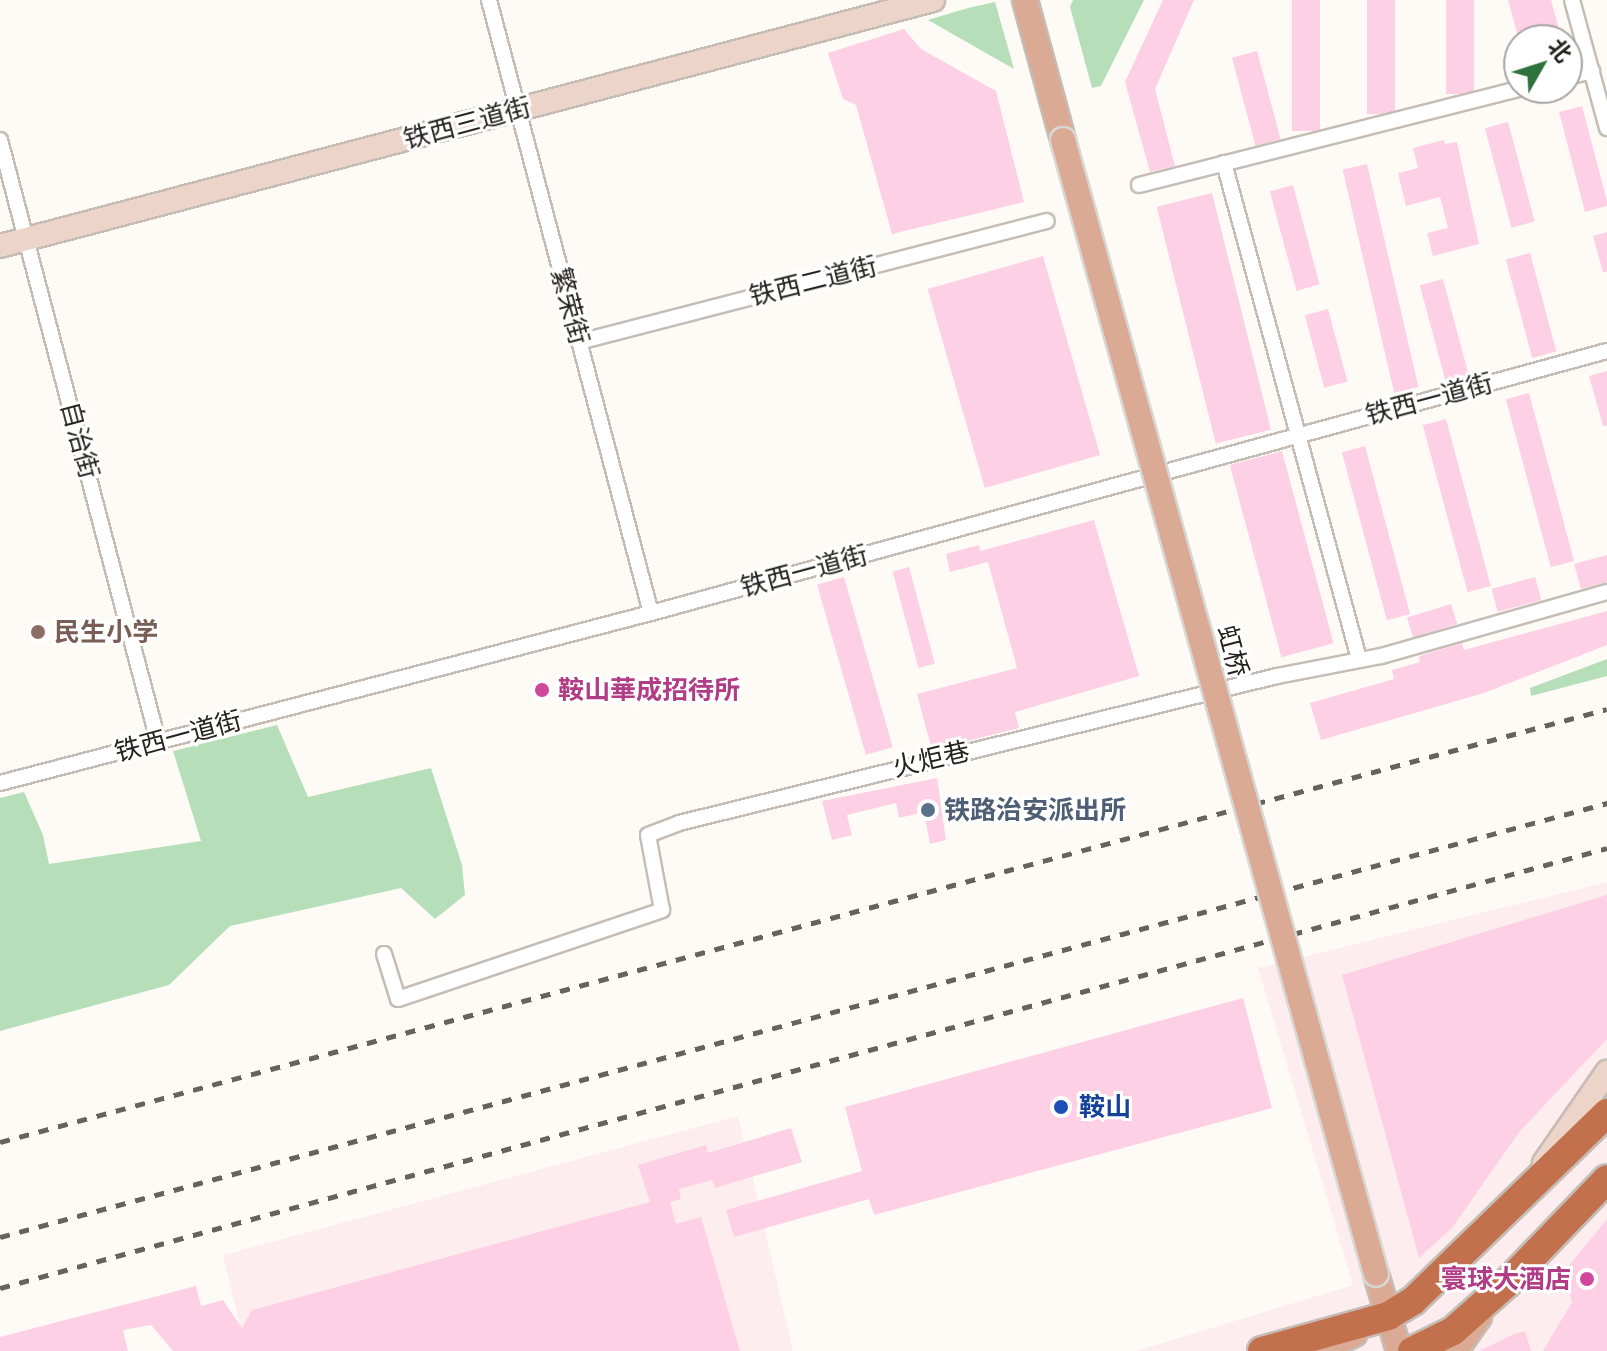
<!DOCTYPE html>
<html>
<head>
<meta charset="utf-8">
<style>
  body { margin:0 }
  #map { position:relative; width:1607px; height:1351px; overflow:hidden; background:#fefbf7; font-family:"PT Serif","Noto Sans SC",serif }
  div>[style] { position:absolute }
  .commercial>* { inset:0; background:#feedee }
  .green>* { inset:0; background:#b6dfb9 }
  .building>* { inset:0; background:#fdd0e6; transform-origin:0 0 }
  .roads { filter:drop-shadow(2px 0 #c5bdb5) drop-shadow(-2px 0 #c5bdb5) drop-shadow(0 2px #c5bdb5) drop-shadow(0 -2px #c5bdb5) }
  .street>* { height:14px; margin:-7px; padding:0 7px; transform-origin:7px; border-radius:7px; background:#fff }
  .secondary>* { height:22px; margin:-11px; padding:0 11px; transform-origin:11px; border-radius:11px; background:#edd4c9 }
  .primary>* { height:24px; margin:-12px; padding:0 12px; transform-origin:12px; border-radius:12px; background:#daaa94 }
  .highway>* { height:28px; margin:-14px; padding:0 14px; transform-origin:14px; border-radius:14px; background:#c2714c }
  .rail>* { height:5px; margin-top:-2.5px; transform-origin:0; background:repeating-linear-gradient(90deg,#66635f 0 10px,transparent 0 20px) }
  .bridges { filter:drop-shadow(2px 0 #d8d7d6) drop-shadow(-2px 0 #d8d7d6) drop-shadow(0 2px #d8d7d6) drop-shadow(0 -2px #d8d7d6) }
  .primary-bridge>* { height:24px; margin:-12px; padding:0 12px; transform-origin:12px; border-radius:12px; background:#daaa94 }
  .dots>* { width:22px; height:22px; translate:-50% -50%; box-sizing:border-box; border:4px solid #fff; border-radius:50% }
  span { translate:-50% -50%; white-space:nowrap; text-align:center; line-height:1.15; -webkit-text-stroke:6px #fff; paint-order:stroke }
  .street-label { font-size:26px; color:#24211e }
  .education-label { font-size:26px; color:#785e54; font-weight:700 }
  .left { translate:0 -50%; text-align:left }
  .hotel-label { font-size:26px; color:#b23c85; font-weight:700 }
  .right { translate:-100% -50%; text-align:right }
  .service-label { font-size:26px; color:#4e5e75; font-weight:700 }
  .transit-label { font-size:26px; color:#164399; font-weight:700 }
  .north { position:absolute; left:1503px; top:24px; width:80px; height:80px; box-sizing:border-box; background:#fff; border:2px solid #a7a6a5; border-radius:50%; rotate:51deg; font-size:22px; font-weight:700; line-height:32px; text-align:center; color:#24211e }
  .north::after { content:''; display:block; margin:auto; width:28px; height:36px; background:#2e723d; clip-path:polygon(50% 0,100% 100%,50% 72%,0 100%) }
</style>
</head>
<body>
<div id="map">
  <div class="commercial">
    <i style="clip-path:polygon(1607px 882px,1607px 1351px,1136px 1351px,1353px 1285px,1258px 968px)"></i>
    <i style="clip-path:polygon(738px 1116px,793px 1351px,246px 1351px,223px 1255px)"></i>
  </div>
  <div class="green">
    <i style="clip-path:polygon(1073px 0,1144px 0,1101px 86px,1092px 88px,1070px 7px)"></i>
    <i style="clip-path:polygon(995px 2px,1014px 69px,928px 20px,968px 8px)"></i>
    <i style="clip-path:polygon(1607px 659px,1607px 676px,1531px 696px,1530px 688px)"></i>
    <i style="clip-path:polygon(277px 725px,308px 797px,431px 768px,462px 865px,465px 895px,435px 919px,401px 888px,230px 926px,169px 985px,0 1031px,0 798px,24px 792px,43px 835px,49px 864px,201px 841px,173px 751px)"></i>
  </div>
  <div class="building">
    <i style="clip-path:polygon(1163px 0,1194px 0,1155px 89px,1175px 166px,1150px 172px,1125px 82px)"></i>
    <i style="left:1292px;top:0;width:28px;height:131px"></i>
    <i style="left:1367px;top:0;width:28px;height:114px"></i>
    <i style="left:1446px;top:0;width:28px;height:94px"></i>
    <i style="clip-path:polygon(1508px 0,1551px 0,1562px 40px,1519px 40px)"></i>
    <i style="clip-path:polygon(904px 29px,921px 49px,996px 91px,1024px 202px,892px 234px,856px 105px,843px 99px,828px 53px)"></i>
    <i style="left:1257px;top:51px;width:91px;height:26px;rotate:75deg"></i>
    <i style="clip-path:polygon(1582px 106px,1607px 201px,1607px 206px,1585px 212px,1559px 112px)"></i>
    <i style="left:1508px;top:122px;width:103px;height:24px;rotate:75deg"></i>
    <i style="clip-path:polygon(1444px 140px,1445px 144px,1457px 142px,1479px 244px,1433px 256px,1427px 233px,1448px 228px,1440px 197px,1406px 206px,1398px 173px,1418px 168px,1413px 148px)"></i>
    <i style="left:1367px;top:164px;width:229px;height:25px;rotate:77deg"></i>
    <i style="left:1293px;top:185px;width:103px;height:24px;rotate:75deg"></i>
    <i style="left:1212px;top:193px;width:244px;height:57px;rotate:76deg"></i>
    <i style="clip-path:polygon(1607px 232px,1607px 272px,1603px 272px,1593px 236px)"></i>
    <i style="left:1530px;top:253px;width:102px;height:25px;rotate:75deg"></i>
    <i style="left:1043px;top:256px;width:207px;height:120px;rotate:74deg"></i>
    <i style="left:1443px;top:279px;width:102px;height:24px;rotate:75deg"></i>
    <i style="left:1328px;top:309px;width:75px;height:24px;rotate:75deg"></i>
    <i style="clip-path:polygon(1607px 371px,1607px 426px,1603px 426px,1589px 376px)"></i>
    <i style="left:1529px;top:393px;width:174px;height:24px;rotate:75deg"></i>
    <i style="left:1446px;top:419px;width:173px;height:24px;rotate:75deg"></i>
    <i style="left:1365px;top:446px;width:174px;height:24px;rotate:75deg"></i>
    <i style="left:1282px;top:451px;width:199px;height:54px;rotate:75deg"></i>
    <i style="clip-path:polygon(1094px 520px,1139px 676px,1015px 712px,1019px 728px,932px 750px,917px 694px,1017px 668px,988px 562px,950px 572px,946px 554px,979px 545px,980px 551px)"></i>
    <i style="clip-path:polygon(1607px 555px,1607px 582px,1581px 589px,1574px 564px)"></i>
    <i style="left:909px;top:567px;width:100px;height:17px;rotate:75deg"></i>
    <i style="left:844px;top:577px;width:177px;height:28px;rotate:74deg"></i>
    <i style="left:1535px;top:577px;width:24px;height:45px;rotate:75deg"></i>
    <i style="left:1451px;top:604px;width:21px;height:46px;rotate:73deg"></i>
    <i style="clip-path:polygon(1607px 611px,1607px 645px,1484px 693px,1321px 740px,1310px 703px,1394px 679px,1392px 670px,1420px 662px,1419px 656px,1462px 643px,1464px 650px)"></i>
    <i style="clip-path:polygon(937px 778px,946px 840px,930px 844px,924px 812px,899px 818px,896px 803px,847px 815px,852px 835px,832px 840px,822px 801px)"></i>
    <i style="clip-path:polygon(1607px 895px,1607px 1039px,1520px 1131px,1452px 1228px,1419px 1258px,1342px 975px)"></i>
    <i style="clip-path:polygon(1243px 998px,1272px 1108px,874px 1215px,869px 1199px,734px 1237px,726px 1210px,862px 1171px,845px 1107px)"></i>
    <i style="clip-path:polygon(791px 1128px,802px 1162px,715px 1188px,712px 1180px,679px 1189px,681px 1199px,670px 1202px,676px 1224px,701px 1217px,740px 1351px,173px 1351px,151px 1325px,123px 1330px,128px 1351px,0 1351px,0 1337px,196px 1286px,201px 1306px,223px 1300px,242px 1328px,252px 1310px,650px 1202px,638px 1165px,706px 1145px,708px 1153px)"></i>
    <i style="clip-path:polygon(1607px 1219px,1607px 1351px,1543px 1351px,1572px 1302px,1564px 1272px)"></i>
    <i style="clip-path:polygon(1525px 1331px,1531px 1351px,1479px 1351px,1514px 1334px)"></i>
  </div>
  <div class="roads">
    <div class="street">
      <i style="left:489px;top:0;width:634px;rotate:75.2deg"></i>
      <i style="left:1572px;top:0;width:133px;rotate:74.7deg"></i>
      <i style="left:1567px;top:77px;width:26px;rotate:-13deg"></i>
      <i style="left:0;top:140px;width:621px;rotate:75.27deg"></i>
      <i style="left:1224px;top:163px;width:514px;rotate:74.77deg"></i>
      <i style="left:1139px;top:185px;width:396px;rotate:-14.2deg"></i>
      <i style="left:579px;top:342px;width:483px;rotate:-14.5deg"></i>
      <i style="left:0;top:783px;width:673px;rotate:-14.64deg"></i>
      <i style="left:651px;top:613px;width:991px;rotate:-15.33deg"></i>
      <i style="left:384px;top:954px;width:47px;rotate:72.7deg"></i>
      <i style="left:398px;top:999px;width:279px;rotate:-18.6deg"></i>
      <i style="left:662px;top:910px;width:76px;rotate:-100.6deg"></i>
      <i style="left:648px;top:835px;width:33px;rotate:-21deg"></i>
      <i style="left:679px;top:823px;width:616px;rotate:-13.81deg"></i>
      <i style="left:1277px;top:676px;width:106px;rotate:-10.9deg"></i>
      <i style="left:1381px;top:656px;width:235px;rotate:-15.8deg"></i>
    </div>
    <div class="secondary">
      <i style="left:0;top:246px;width:965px;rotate:-14.77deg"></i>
      <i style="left:1544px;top:1163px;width:111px;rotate:-55.3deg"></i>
    </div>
    <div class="primary">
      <i style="left:1025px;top:0;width:145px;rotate:74.8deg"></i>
      <i style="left:1376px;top:1274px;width:80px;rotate:73.4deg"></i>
      <i style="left:1318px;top:1351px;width:40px;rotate:-25deg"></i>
      <i style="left:1455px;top:1351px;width:42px;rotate:-54.8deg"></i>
    </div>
    <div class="highway">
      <i style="left:1262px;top:1351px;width:131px;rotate:-15.5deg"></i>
      <i style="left:1388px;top:1316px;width:29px;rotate:-31deg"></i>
      <i style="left:1413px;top:1301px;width:270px;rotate:-44.1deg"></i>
      <i style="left:1412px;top:1351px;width:46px;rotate:-26deg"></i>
      <i style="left:1453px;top:1331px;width:72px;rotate:-41.6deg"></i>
      <i style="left:1507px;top:1283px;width:144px;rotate:-46.1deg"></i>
    </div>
  </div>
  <div class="rail">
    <i style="left:0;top:1142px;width:1664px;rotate:-15.08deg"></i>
    <i style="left:0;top:1237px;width:1665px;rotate:-15.11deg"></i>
    <i style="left:0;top:1288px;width:1666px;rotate:-15.31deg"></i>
  </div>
  <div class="bridges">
    <div class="primary-bridge">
      <i style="left:1063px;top:140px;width:1176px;rotate:74.57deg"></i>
    </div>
  </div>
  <div class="dots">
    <i style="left:38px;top:632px;background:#8d6e63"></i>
    <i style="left:542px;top:690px;background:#d1479c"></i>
    <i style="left:928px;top:810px;background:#5c6f8a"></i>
    <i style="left:1061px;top:1107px;background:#1a4fb4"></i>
    <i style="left:1587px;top:1279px;background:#d1479c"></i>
  </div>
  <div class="street-label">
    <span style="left:467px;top:123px;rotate:-15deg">铁西三道街</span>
    <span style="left:813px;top:281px;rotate:-14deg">铁西二道街</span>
    <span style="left:570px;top:306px;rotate:75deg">繁荣街</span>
    <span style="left:1429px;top:399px;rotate:-15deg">铁西一道街</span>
    <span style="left:80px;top:440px;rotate:75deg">自治街</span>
    <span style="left:804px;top:571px;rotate:-15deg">铁西一道街</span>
    <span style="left:1233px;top:651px;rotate:75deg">虹桥</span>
    <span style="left:178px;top:736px;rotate:-15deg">铁西一道街</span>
    <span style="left:931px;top:759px;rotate:-13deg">火炬巷</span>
  </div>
  <div class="education-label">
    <span class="left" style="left:54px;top:632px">民生小学</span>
  </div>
  <div class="hotel-label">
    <span class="left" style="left:558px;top:690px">鞍山華成招待所</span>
    <span class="right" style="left:1571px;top:1279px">寰球大酒店</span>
  </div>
  <div class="service-label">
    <span class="left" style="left:944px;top:810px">铁路治安派出所</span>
  </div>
  <div class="transit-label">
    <span class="left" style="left:1079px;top:1107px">鞍山</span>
  </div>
  <div class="north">北</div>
</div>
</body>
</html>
